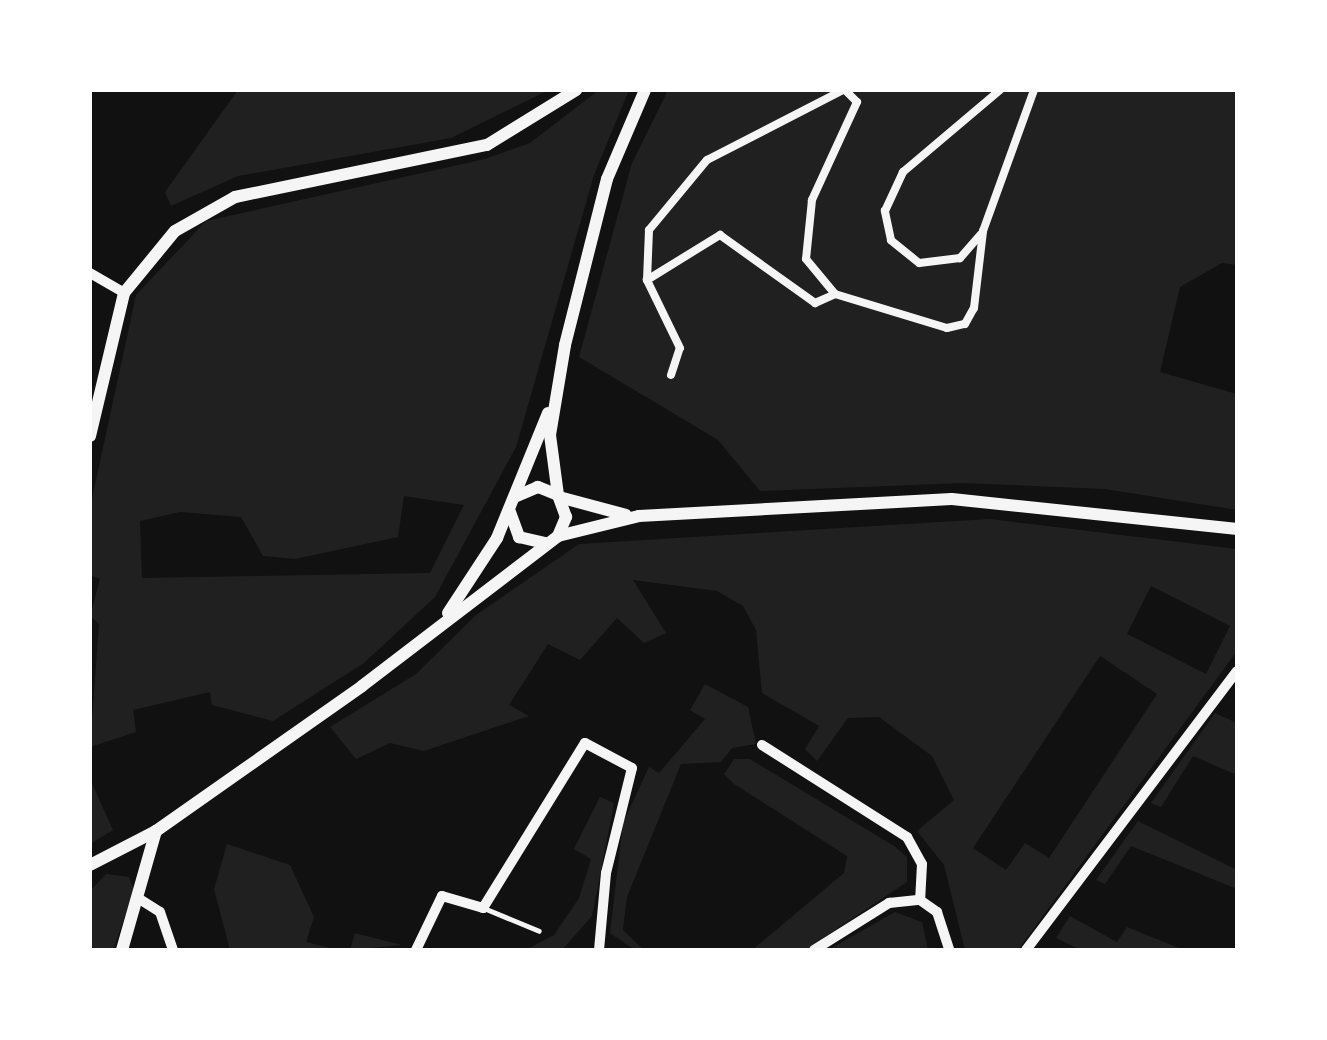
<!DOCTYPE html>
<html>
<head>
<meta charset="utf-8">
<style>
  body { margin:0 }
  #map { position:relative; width:1327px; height:1040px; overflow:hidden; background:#111; font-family:"Fira Sans Condensed",sans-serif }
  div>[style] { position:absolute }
  .green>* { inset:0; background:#202020 }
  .service>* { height:5px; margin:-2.5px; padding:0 2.5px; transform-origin:2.5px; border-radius:2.5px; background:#f5f5f5 }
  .pedestrian>* { height:8px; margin:-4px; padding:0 4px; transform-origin:4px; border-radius:4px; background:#f5f5f5 }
  .minor>* { height:10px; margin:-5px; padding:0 5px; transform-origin:5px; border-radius:5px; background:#f5f5f5 }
  .tertiary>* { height:12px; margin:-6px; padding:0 6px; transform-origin:6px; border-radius:6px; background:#f5f5f5 }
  span { translate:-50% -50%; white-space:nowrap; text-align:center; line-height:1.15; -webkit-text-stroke:10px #fff; paint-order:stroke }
  .frame { position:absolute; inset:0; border:92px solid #fff; pointer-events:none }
</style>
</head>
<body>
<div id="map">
  <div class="green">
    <i style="clip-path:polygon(238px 90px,549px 90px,451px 138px,238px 176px,171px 206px,165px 192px)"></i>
    <i style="clip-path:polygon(evenodd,599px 90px,629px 90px,594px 175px,516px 447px,435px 597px,364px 663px,273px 721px,212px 705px,210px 692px,133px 710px,136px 732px,90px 747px,99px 624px,90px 616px,100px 579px,90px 575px,90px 508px,136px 295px,206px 221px,485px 159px,530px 143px,599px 90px,404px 496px,464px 505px,430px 573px,142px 578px,140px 521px,180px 512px,241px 517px,263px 556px,295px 559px,398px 537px,404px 496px)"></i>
    <i style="clip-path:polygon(668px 90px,1237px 90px,1237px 265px,1222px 263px,1180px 287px,1160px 372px,1237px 394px,1237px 510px,1105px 489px,963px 483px,760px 491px,718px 440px,579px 357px,632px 163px)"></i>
    <i style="clip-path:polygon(evenodd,990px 519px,1237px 549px,1237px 651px,1018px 950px,965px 950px,944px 865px,917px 831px,954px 800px,932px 756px,879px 717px,848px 718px,817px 761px,805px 749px,819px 726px,762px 693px,756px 630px,743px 606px,717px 591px,633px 580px,666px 633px,644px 643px,617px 618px,580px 660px,548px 644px,509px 705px,529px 716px,424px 751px,390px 743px,356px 759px,330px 727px,416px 674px,476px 615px,579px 544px,990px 519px,1151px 586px,1230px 626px,1206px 674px,1127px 634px,1151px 586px,990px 519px,1100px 656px,1157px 694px,1049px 858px,1025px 843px,1006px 870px,973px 848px,1100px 656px)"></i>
    <i style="clip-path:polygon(705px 684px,748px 707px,756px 744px,732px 748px,721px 762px,681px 764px,627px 897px,623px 930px,644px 950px,635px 950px,610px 933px,623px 823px,649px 767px,659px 773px,705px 719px,690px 710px)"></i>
    <i style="clip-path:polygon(1215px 713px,1237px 723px,1237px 775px,1193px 756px,1161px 807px,1151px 803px)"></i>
    <i style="clip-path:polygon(734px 759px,750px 759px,894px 846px,907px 857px,907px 882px,805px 950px,752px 950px,844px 873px,847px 856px,734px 784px,724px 774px)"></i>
    <i style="clip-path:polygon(90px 779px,113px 830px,90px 844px)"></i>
    <i style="clip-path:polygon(600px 797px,614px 803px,592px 916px,562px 950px,526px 950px,554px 935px,579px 898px,591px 859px,574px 849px)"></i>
    <i style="clip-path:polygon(1138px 821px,1237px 870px,1237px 889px,1131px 846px,1105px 884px,1096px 880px)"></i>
    <i style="clip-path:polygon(227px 844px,290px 865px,314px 917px,306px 942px,339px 950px,230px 950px,214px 889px)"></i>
    <i style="clip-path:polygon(106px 874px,129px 877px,134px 890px,113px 950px,90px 950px,90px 891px)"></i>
    <i style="clip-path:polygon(895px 912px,922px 922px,928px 950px,828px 950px)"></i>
    <i style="clip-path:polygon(1070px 916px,1117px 942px,1127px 927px,1184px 950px,1081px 950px,1056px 938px)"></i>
    <i style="clip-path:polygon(355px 933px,402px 945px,350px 950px)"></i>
  </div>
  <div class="service">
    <i style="left:486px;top:909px;width:57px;rotate:22.5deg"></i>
  </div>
  <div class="pedestrian">
    <i style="left:845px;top:90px;width:17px;rotate:45deg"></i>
    <i style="left:857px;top:102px;width:108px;rotate:114.7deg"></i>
    <i style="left:812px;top:200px;width:59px;rotate:95.8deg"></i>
    <i style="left:806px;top:259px;width:45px;rotate:50.4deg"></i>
    <i style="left:835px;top:294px;width:117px;rotate:16.9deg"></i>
    <i style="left:947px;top:328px;width:18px;rotate:-13deg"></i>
    <i style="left:965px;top:324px;width:18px;rotate:-61deg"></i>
    <i style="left:974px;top:308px;width:78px;rotate:-83.3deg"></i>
    <i style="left:983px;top:231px;width:150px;rotate:-70.1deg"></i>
    <i style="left:981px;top:234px;width:32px;rotate:131deg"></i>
    <i style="left:960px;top:258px;width:41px;rotate:173deg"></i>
    <i style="left:919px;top:263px;width:36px;rotate:-141deg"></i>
    <i style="left:891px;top:240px;width:30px;rotate:-102deg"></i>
    <i style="left:885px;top:211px;width:43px;rotate:-65.2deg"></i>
    <i style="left:903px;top:172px;width:127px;rotate:-40.2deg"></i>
    <i style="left:647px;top:280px;width:86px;rotate:-31.7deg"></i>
    <i style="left:720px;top:235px;width:117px;rotate:35.6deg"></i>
    <i style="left:815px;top:303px;width:22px;rotate:-24deg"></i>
    <i style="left:671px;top:375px;width:28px;rotate:-72deg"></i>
    <i style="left:680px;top:348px;width:76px;rotate:-115.9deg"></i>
    <i style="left:647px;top:280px;width:50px;rotate:-87.7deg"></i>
    <i style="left:649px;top:230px;width:91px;rotate:-50.4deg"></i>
    <i style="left:707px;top:160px;width:153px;rotate:-27.2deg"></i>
  </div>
  <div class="minor">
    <i style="left:90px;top:273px;width:39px;rotate:30deg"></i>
    <i style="left:762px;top:745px;width:172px;rotate:32.4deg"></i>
    <i style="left:907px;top:837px;width:31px;rotate:61deg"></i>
    <i style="left:922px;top:864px;width:36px;rotate:93deg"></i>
    <i style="left:141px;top:900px;width:22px;rotate:32deg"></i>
    <i style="left:160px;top:912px;width:40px;rotate:71.1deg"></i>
    <i style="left:416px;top:950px;width:60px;rotate:-64.3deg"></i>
    <i style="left:442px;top:896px;width:43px;rotate:16.3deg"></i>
    <i style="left:483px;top:908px;width:194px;rotate:-58.3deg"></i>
    <i style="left:585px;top:743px;width:53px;rotate:28deg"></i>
    <i style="left:632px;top:768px;width:108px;rotate:103.9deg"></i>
    <i style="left:606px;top:873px;width:77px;rotate:95.2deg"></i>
    <i style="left:814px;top:950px;width:89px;rotate:-32.1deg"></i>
    <i style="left:889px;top:903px;width:31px;rotate:-6deg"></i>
    <i style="left:920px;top:900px;width:21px;rotate:35deg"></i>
    <i style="left:937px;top:912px;width:40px;rotate:72deg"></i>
    <i style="left:1026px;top:950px;width:350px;rotate:-52.9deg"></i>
  </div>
  <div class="tertiary">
    <i style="left:90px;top:436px;width:147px;rotate:-76.6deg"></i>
    <i style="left:124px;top:293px;width:80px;rotate:-50.6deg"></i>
    <i style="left:175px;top:231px;width:69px;rotate:-29.5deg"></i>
    <i style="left:235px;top:197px;width:257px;rotate:-11.7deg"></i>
    <i style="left:487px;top:145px;width:105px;rotate:-31.7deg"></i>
    <i style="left:558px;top:495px;width:61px;rotate:-97.6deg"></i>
    <i style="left:550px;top:435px;width:91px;rotate:-80.5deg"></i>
    <i style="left:565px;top:345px;width:171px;rotate:-75.8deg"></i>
    <i style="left:607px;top:179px;width:97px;rotate:-66.9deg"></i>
    <i style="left:559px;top:497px;width:69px;rotate:15deg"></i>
    <i style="left:510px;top:512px;width:27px;rotate:70deg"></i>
    <i style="left:519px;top:537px;width:27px;rotate:13deg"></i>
    <i style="left:558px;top:536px;width:83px;rotate:-13.9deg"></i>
    <i style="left:639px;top:516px;width:313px;rotate:-3.1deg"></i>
    <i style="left:952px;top:499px;width:287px;rotate:6deg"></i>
    <i style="left:448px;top:613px;width:90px;rotate:-56.8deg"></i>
    <i style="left:497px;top:538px;width:135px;rotate:-67.8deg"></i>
    <i style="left:90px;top:865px;width:74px;rotate:-27.3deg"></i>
    <i style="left:156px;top:831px;width:252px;rotate:-35.1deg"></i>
    <i style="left:362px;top:686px;width:247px;rotate:-37.4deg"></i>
    <i style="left:558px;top:536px;width:21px;rotate:-67deg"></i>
    <i style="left:566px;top:517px;width:23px;rotate:-110deg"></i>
    <i style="left:558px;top:495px;width:22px;rotate:-158deg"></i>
    <i style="left:538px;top:487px;width:23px;rotate:157deg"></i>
    <i style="left:122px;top:950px;width:124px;rotate:-74.1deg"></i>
  </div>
  <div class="frame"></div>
</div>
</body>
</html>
